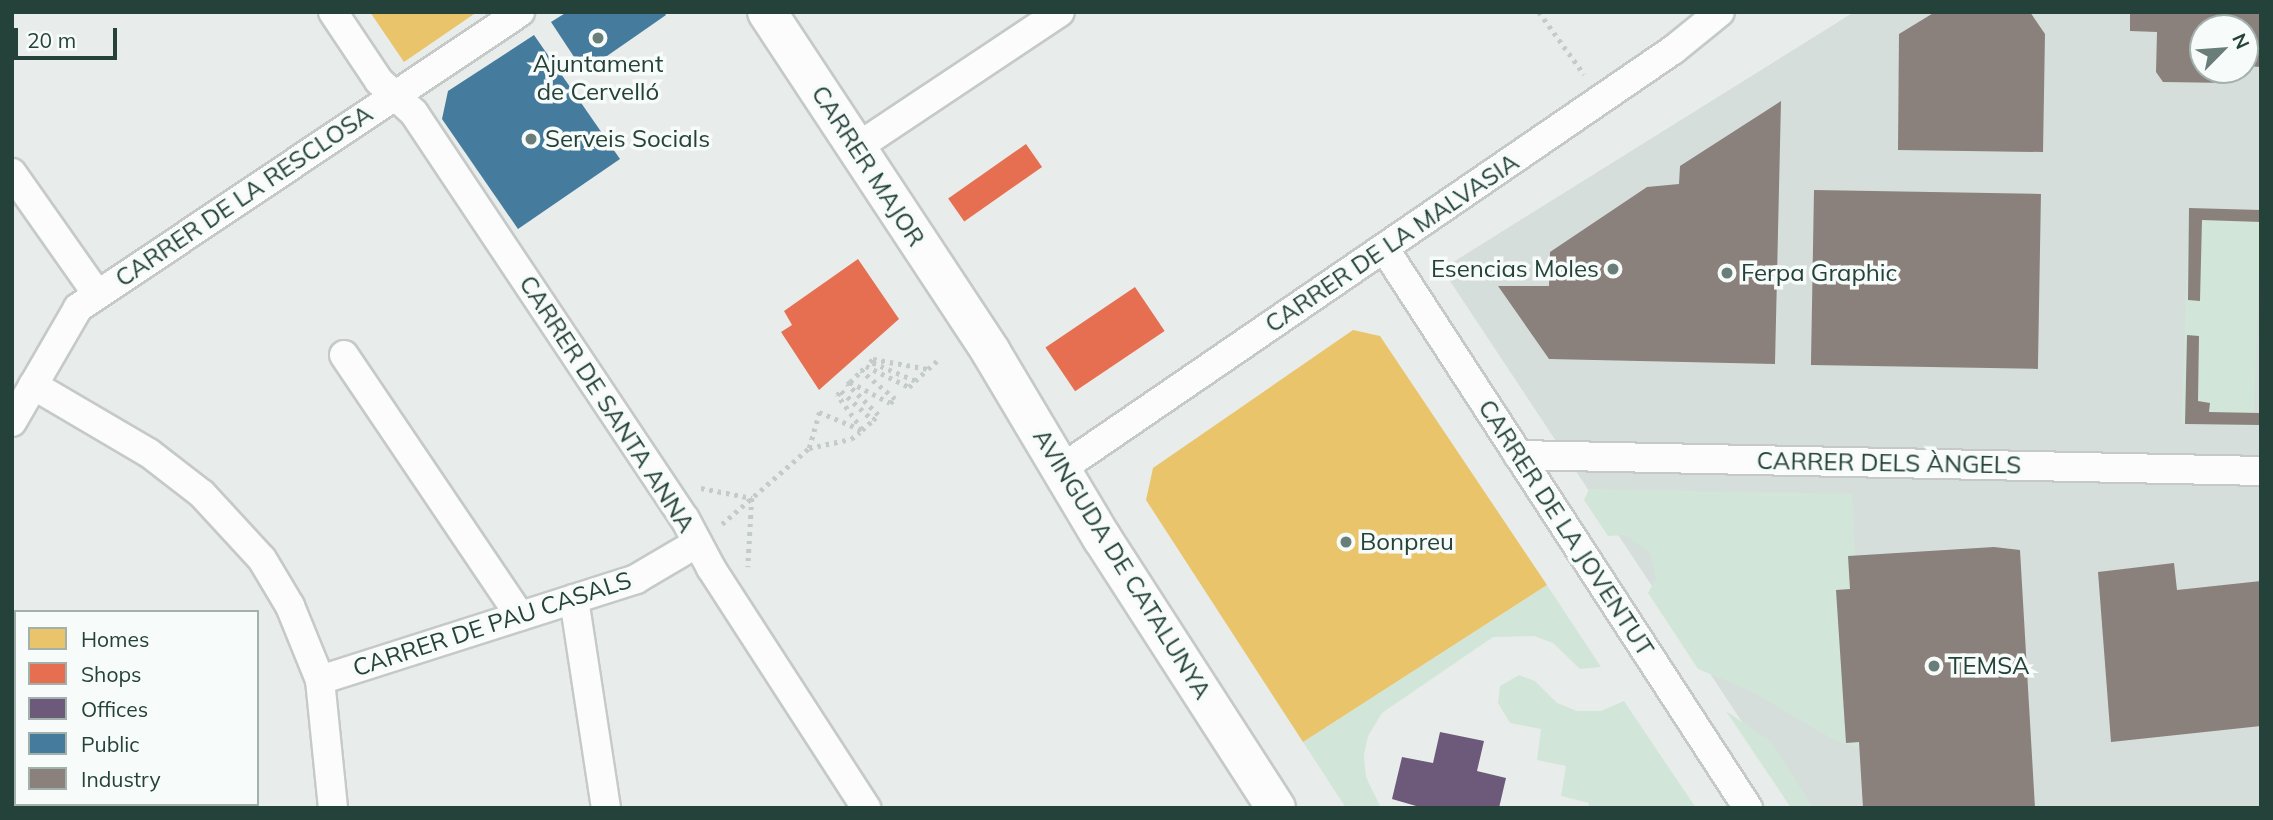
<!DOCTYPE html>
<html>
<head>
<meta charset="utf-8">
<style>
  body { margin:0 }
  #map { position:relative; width:2273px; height:820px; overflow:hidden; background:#e8edeb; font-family:Mulish,sans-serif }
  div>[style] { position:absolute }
  .built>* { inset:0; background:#d6dedb }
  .green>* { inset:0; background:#d1e6d8; transform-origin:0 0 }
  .homes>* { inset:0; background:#e9c46a }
  .shops>* { inset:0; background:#e76f51; transform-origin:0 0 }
  .offices>* { inset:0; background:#6d597a }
  .public>* { inset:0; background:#457b9d }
  .industry>* { inset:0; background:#8a817c; transform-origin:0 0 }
  .path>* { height:4.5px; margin-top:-2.25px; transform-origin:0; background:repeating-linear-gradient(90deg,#c3ccca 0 3.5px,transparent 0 8.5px) }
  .roads { filter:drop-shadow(2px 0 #c5cac8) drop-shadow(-2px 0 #c5cac8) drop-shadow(0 2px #c5cac8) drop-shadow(0 -2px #c5cac8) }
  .street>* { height:28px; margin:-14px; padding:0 14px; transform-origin:14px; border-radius:14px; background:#fcfcfc }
  .secondary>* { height:38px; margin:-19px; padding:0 19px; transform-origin:19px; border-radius:19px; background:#fcfcfc }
  .dots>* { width:19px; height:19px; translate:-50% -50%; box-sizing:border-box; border:4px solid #f7fbf9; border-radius:50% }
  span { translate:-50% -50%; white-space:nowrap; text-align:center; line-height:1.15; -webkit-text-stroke:7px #f7fbf9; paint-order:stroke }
  .poi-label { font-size:24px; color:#24423a }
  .left { translate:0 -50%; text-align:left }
  .right { translate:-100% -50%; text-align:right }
  .street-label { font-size:24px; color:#24423a }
  .frame { position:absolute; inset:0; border:14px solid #24423a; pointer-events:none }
  .legend { position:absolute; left:14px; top:610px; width:245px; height:196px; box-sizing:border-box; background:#f7fbf9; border:2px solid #a3b1ad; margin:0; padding:9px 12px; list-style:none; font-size:21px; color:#24423a }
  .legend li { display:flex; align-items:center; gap:14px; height:35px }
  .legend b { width:35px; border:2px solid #a3b1ad }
  .north { position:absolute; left:2189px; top:14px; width:70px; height:70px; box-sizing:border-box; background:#f7fbf9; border:2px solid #a3b1ad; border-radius:50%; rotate:65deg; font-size:19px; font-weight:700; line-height:28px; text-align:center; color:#24423a }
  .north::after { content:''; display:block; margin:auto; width:24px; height:32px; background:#697e78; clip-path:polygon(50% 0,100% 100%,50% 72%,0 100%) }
  .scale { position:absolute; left:14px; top:28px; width:103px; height:32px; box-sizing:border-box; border:4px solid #24423a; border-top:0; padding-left:9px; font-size:21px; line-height:24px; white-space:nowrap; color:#24423a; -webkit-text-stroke:5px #f7fbf9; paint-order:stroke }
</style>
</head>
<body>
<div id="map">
  <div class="built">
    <i style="clip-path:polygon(evenodd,1854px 12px,2261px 12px,2261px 808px,1799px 808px,1442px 269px,1854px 12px,2203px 28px,2245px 28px,2245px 70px,2203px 70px,2203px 28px)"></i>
  </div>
  <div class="green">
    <i style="left:2189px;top:208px;width:72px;height:216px;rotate:2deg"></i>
    <i style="clip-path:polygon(1589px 489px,1852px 494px,1855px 556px,1848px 557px,1850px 589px,1836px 591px,1846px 742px,1859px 742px,1859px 748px,1834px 740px,1751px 691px,1698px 669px,1648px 593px,1656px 578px,1650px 553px,1625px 535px,1608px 536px,1584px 500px)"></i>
    <i style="clip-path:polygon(1547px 585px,1601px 667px,1580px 669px,1553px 643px,1534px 636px,1493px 637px,1382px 713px,1368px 736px,1364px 755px,1366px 777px,1381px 808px,1346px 808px,1303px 742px)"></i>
    <i style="clip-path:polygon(1519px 675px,1535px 681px,1557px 703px,1577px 711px,1601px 711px,1624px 701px,1696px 808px,1588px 808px,1589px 803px,1561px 796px,1566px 766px,1537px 760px,1541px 729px,1510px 723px,1498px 703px,1500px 686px)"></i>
    <i style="clip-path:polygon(1726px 711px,1771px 742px,1813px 808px,1791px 808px)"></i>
  </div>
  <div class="homes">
    <i style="clip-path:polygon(370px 12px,477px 12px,404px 62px)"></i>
    <i style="clip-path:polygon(1353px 330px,1380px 336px,1547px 585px,1303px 742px,1146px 500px,1153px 468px)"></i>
  </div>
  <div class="shops">
    <i style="left:1026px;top:144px;width:28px;height:95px;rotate:55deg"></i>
    <i style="clip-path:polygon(858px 259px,899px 319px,819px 390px,781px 332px,792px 325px,784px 311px)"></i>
    <i style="left:1135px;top:287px;width:53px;height:108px;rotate:56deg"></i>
  </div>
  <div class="offices">
    <i style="clip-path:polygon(1440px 732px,1484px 741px,1477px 771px,1506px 778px,1499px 808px,1423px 808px,1392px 799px,1402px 757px,1433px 763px)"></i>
  </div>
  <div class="public">
    <i style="clip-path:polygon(567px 12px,664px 12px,666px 15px,584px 72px,551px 22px)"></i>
    <i style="clip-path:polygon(534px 35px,620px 159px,518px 229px,442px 119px,448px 91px)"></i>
  </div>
  <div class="industry">
    <i style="clip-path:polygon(1935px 12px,2030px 12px,2045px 34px,2043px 152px,1898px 150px,1899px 34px)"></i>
    <i style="clip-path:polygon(2130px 12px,2261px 12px,2261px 67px,2245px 66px,2245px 28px,2203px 28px,2203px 70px,2232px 70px,2231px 83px,2163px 82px,2156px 72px,2157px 32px,2130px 31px)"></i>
    <i style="clip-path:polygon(1781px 101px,1775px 364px,1549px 359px,1498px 286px,1549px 286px,1550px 252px,1647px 187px,1679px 184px,1680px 166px)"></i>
    <i style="left:1814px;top:190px;width:227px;height:175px;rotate:1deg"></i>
    <i style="clip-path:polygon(2189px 208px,2261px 210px,2261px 222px,2202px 220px,2200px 301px,2188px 300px)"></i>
    <i style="clip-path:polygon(2187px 335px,2199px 336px,2198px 401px,2210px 403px,2209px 412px,2260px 413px,2260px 425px,2185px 424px)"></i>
    <i style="clip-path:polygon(1994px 547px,2020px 550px,2035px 808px,1863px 808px,1859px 742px,1846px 743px,1836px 590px,1850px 589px,1848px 556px)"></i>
    <i style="clip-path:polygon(2174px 563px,2177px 590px,2261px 581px,2261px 726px,2111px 742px,2098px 572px)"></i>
  </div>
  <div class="path">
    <i style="left:1539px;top:12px;width:77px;rotate:54deg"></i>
    <i style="left:915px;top:381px;width:16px;rotate:-43deg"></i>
    <i style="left:850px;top:382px;width:16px;rotate:-45deg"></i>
    <i style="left:862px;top:430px;width:15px;rotate:-42deg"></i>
    <i style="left:809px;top:448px;width:43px;rotate:-12.1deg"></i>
    <i style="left:851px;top:439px;width:11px;rotate:-38deg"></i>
    <i style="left:701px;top:488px;width:52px;rotate:11.1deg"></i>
    <i style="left:752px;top:498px;width:69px;rotate:93.3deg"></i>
    <i style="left:722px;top:524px;width:116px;rotate:-41.1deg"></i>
    <i style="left:809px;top:448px;width:37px;rotate:-74deg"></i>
    <i style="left:819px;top:412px;width:47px;rotate:22.7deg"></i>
    <i style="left:862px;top:430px;width:43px;rotate:-125.5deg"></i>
    <i style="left:837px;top:395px;width:6px;rotate:-45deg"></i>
    <i style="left:841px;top:391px;width:43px;rotate:42.2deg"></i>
    <i style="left:873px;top:420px;width:7px;rotate:-45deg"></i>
    <i style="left:878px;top:415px;width:44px;rotate:-135deg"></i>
    <i style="left:847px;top:384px;width:4px;rotate:-34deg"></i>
    <i style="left:850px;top:382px;width:45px;rotate:27.7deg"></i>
    <i style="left:890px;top:403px;width:6px;rotate:-39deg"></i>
    <i style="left:895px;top:399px;width:44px;rotate:-140.5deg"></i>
    <i style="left:861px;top:371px;width:7px;rotate:-45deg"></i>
    <i style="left:866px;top:366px;width:48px;rotate:26deg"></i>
    <i style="left:909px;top:387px;width:8px;rotate:-45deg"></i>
    <i style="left:915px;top:381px;width:49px;rotate:-157.1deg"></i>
    <i style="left:870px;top:362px;width:4px;rotate:-45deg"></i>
    <i style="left:873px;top:359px;width:56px;rotate:10.3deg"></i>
    <i style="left:928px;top:369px;width:12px;rotate:-42deg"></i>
  </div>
  <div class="roads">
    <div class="street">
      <i style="left:333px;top:12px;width:83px;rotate:56.3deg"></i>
      <i style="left:379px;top:81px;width:47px;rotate:42.4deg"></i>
      <i style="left:414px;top:113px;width:488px;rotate:56.3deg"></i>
      <i style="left:685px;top:519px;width:55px;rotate:62deg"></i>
      <i style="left:711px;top:568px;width:286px;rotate:57.1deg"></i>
      <i style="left:856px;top:148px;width:245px;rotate:-33.7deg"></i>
      <i style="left:12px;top:173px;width:148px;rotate:54.9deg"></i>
      <i style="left:1384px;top:248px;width:668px;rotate:56.98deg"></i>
      <i style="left:344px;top:355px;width:315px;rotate:56deg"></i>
      <i style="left:33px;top:385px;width:134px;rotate:30.4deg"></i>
      <i style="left:149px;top:453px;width:67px;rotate:37.7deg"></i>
      <i style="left:202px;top:494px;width:88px;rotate:47.3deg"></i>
      <i style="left:262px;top:559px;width:55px;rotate:59.2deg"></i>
      <i style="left:290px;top:606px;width:80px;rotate:67.9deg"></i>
      <i style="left:320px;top:680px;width:129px;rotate:84.2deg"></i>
      <i style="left:12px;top:422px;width:132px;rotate:-59.9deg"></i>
      <i style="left:78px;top:308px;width:532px;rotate:-33.81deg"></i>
      <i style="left:1518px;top:455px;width:743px;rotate:1.23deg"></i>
      <i style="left:1061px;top:469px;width:742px;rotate:-34.4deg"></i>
      <i style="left:1673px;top:50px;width:60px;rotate:-39deg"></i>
      <i style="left:574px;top:599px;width:211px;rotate:81.3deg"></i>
      <i style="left:320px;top:680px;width:332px;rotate:-17.7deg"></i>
      <i style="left:636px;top:579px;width:71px;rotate:-30.5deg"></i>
    </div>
    <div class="secondary">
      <i style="left:767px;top:12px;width:407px;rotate:56.6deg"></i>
      <i style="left:991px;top:352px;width:217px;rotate:59.2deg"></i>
      <i style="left:1102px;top:538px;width:321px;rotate:57.2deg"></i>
    </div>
  </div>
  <div class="dots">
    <i style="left:598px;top:38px;background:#697e78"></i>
    <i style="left:531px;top:139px;background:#697e78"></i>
    <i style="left:1613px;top:269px;background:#697e78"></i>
    <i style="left:1727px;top:273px;background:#697e78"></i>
    <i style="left:1346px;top:542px;background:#697e78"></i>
    <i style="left:1934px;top:666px;background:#697e78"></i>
  </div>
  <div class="poi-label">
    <span style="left:598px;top:78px">Ajuntament<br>de Cervelló</span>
    <span class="left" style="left:545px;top:139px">Serveis Socials</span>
    <span class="right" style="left:1599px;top:269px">Esencias Moles</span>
    <span class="left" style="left:1741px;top:273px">Ferpa Graphic</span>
    <span class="left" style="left:1360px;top:542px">Bonpreu</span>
    <span class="left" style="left:1948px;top:666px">TEMSA</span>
  </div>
  <div class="street-label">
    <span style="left:868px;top:166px;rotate:57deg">CARRER MAJOR</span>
    <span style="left:244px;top:196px;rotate:-34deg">CARRER DE LA RESCLOSA</span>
    <span style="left:1392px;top:243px;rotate:-34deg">CARRER DE LA MALVASIA</span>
    <span style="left:607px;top:404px;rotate:57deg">CARRER DE SANTA ANNA</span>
    <span style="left:1889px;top:463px;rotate:1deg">CARRER DELS ÀNGELS</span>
    <span style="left:1566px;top:528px;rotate:57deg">CARRER DE LA JOVENTUT</span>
    <span style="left:1122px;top:564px;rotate:58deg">AVINGUDA DE CATALUNYA</span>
    <span style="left:492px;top:624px;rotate:-18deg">CARRER DE PAU CASALS</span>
  </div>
  <div class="frame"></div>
  <ul class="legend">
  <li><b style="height:19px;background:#e9c46a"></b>Homes</li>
  <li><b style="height:19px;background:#e76f51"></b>Shops</li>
  <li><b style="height:19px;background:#6d597a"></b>Offices</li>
  <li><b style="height:19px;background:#457b9d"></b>Public</li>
  <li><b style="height:19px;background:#8a817c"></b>Industry</li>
  </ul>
  <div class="north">N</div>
  <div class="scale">20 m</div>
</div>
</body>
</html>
